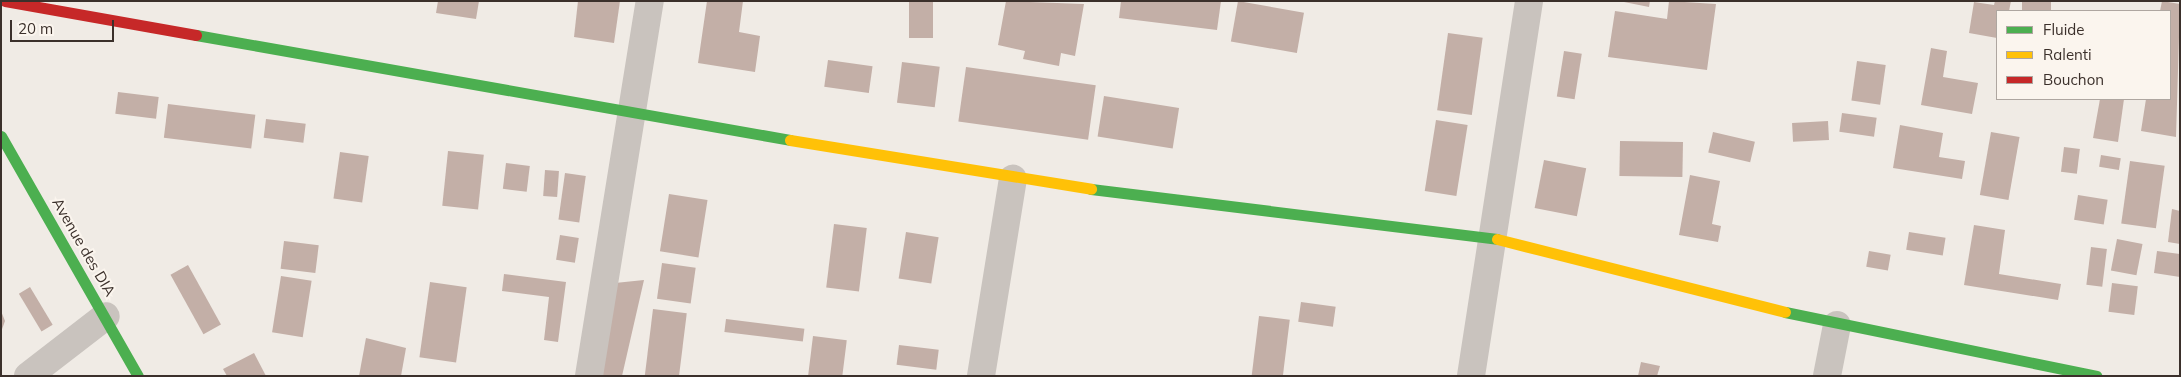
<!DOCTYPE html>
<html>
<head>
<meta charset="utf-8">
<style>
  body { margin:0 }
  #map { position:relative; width:2181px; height:377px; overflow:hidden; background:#f0ebe5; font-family:Mulish,sans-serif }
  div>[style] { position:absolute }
  .building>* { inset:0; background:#c3afa7; transform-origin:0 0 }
  .street>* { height:28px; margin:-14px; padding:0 14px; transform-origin:14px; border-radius:14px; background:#c9c3be }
  .fast>* { height:11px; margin:-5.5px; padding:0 5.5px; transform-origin:5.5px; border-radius:5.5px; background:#4caf50 }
  .slow>* { height:11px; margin:-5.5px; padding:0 5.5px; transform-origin:5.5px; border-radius:5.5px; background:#ffc107 }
  .jam>* { height:11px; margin:-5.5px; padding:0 5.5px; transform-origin:5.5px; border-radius:5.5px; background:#c62828 }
  span { translate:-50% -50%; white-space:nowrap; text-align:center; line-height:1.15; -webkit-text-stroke:4px #fbf5ee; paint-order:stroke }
  .street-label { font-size:15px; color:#3b302b }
  .frame { position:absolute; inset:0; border:2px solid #3b302b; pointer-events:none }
  .legend { position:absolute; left:1996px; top:10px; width:175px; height:90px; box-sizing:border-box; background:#fbf5ee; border:1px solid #aea6a0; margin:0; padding:6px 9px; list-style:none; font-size:15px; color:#3b302b }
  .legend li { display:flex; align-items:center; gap:10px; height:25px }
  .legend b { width:25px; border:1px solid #aea6a0 }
  .scale { position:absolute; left:10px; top:20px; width:104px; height:22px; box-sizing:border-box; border:2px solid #3b302b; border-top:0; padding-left:6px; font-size:15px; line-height:18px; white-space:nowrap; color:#3b302b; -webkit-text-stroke:4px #fbf5ee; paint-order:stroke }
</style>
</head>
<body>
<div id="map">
  <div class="building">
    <i style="clip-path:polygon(438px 1px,479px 1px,476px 19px,436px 13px)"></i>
    <i style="clip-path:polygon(578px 1px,620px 1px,614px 43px,574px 37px)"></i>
    <i style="clip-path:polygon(707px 1px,743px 1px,739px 32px,760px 36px,755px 72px,698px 63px)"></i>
    <i style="left:909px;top:1px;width:24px;height:37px"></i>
    <i style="clip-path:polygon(1006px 1px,1084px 4px,1075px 56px,1061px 53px,1059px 66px,1023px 59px,1025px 51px,998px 45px)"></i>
    <i style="clip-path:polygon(1121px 1px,1221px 1px,1217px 30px,1119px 18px)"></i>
    <i style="left:1238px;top:1px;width:67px;height:41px;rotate:10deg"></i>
    <i style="clip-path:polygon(1619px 1px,1650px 1px,1649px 7px)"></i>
    <i style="clip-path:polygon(1669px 1px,1716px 4px,1707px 70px,1608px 57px,1615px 11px,1667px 19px)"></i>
    <i style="clip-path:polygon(1995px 1px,2011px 1px,2009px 11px,1997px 11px,1997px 38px,1969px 33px,1974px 2px,1994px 5px)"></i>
    <i style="left:2022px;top:1px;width:29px;height:10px"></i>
    <i style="clip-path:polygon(2162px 1px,2180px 4px,2176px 137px,2141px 131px,2146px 99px,2170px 99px,2170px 11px,2160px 11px)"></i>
    <i style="left:1448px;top:33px;width:35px;height:78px;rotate:8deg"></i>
    <i style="clip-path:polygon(1931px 48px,1947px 51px,1943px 77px,1978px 83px,1972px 114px,1921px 105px)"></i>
    <i style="left:1564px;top:51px;width:18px;height:46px;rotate:9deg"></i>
    <i style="left:828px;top:60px;width:45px;height:27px;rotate:8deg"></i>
    <i style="left:1857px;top:61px;width:29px;height:40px;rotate:8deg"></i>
    <i style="left:902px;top:62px;width:38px;height:41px;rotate:7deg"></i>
    <i style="left:966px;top:67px;width:131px;height:55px;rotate:8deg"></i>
    <i style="left:118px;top:92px;width:41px;height:22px;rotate:7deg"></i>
    <i style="left:1104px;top:96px;width:76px;height:41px;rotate:9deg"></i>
    <i style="clip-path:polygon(2100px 99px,2124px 99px,2118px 142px,2093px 138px)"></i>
    <i style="left:168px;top:104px;width:88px;height:34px;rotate:7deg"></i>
    <i style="left:1842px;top:113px;width:35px;height:19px;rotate:8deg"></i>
    <i style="left:266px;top:119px;width:40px;height:19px;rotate:7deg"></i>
    <i style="left:1436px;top:120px;width:32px;height:72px;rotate:9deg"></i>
    <i style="left:1828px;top:121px;width:19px;height:36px;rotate:87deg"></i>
    <i style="clip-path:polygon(1900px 125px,1943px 133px,1939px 157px,1965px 161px,1962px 179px,1893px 168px)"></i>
    <i style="left:1713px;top:132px;width:43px;height:21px;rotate:13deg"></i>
    <i style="left:1991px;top:132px;width:29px;height:64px;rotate:10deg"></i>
    <i style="left:1620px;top:141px;width:63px;height:35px;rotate:1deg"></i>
    <i style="left:2064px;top:147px;width:16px;height:25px;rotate:7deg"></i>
    <i style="left:448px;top:151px;width:36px;height:55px;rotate:6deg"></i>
    <i style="left:340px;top:152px;width:29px;height:47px;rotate:8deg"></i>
    <i style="left:2101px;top:155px;width:20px;height:12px;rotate:9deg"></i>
    <i style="left:1544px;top:160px;width:43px;height:49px;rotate:11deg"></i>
    <i style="left:2130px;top:161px;width:35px;height:63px;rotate:8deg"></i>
    <i style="left:506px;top:163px;width:24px;height:26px;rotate:7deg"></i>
    <i style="left:545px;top:170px;width:14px;height:26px;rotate:4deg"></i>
    <i style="left:565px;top:173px;width:21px;height:47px;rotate:8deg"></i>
    <i style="clip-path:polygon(1690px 175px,1720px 181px,1712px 224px,1721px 226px,1718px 242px,1679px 235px)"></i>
    <i style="left:669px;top:194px;width:39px;height:58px;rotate:9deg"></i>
    <i style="left:2078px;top:195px;width:30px;height:25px;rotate:9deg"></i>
    <i style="clip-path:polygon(2172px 209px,2180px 211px,2180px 244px,2168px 242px)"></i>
    <i style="left:834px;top:224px;width:33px;height:64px;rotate:7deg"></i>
    <i style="clip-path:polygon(1974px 225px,2005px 230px,1999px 274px,2061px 284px,2058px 300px,1964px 285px)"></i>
    <i style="left:906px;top:232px;width:33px;height:47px;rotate:9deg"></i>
    <i style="left:1909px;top:232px;width:37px;height:18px;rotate:9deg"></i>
    <i style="left:560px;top:235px;width:19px;height:25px;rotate:9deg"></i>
    <i style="left:2117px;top:239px;width:26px;height:32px;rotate:11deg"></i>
    <i style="left:284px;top:241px;width:35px;height:28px;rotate:7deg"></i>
    <i style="left:2091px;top:247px;width:16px;height:38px;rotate:7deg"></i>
    <i style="left:1869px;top:251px;width:22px;height:16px;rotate:10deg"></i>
    <i style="clip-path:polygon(2157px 251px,2180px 254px,2180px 277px,2154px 273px)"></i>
    <i style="left:662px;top:263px;width:34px;height:36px;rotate:8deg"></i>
    <i style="left:188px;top:265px;width:68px;height:20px;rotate:61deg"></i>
    <i style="clip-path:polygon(504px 274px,566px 282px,558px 342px,544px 340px,549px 297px,502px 291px)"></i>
    <i style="left:281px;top:276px;width:31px;height:57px;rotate:9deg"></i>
    <i style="clip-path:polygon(644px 280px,622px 376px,594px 376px,615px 283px)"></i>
    <i style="left:430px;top:282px;width:37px;height:76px;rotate:8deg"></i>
    <i style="left:2112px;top:283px;width:26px;height:29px;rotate:7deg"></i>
    <i style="left:30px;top:287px;width:44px;height:13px;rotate:59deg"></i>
    <i style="left:1301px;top:302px;width:35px;height:20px;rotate:8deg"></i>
    <i style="left:653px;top:309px;width:34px;height:68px;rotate:7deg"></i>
    <i style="clip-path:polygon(1px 311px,5px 321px,1px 332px)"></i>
    <i style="left:1259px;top:316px;width:31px;height:60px;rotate:7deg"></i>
    <i style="left:726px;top:319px;width:79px;height:13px;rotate:7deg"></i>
    <i style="left:813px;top:336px;width:34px;height:40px;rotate:7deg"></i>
    <i style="clip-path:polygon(366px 338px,406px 348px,401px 376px,359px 376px)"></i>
    <i style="left:899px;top:345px;width:40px;height:20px;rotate:7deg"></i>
    <i style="clip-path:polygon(254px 353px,266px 376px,227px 376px,223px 369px)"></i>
    <i style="clip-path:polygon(1641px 362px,1660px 366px,1657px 376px,1638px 376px)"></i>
  </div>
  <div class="street">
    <i style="left:28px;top:376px;width:98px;rotate:-37.6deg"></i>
    <i style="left:589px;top:376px;width:380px;rotate:-80.8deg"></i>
    <i style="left:981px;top:376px;width:200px;rotate:-80.8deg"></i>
    <i style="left:1471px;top:376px;width:379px;rotate:-81.2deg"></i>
    <i style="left:1827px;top:376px;width:52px;rotate:-78.9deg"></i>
  </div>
  <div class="fast">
    <i style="left:196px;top:35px;width:603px;rotate:10.02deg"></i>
    <i style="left:1px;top:136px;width:276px;rotate:60.3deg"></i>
    <i style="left:1091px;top:189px;width:409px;rotate:7deg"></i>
    <i style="left:1785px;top:312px;width:318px;rotate:11.6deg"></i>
  </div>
  <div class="slow">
    <i style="left:790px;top:140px;width:305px;rotate:9.2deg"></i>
    <i style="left:1497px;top:239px;width:297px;rotate:14.2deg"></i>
  </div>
  <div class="jam">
    <i style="left:5px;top:1px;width:194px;rotate:10.1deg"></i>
  </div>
  <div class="street-label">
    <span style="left:84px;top:247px;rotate:60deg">Avenue des DIA</span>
  </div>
  <div class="frame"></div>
  <ul class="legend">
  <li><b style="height:6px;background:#4caf50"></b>Fluide</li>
  <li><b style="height:6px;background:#ffc107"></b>Ralenti</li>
  <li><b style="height:6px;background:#c62828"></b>Bouchon</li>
  </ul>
  <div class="scale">20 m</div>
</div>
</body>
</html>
